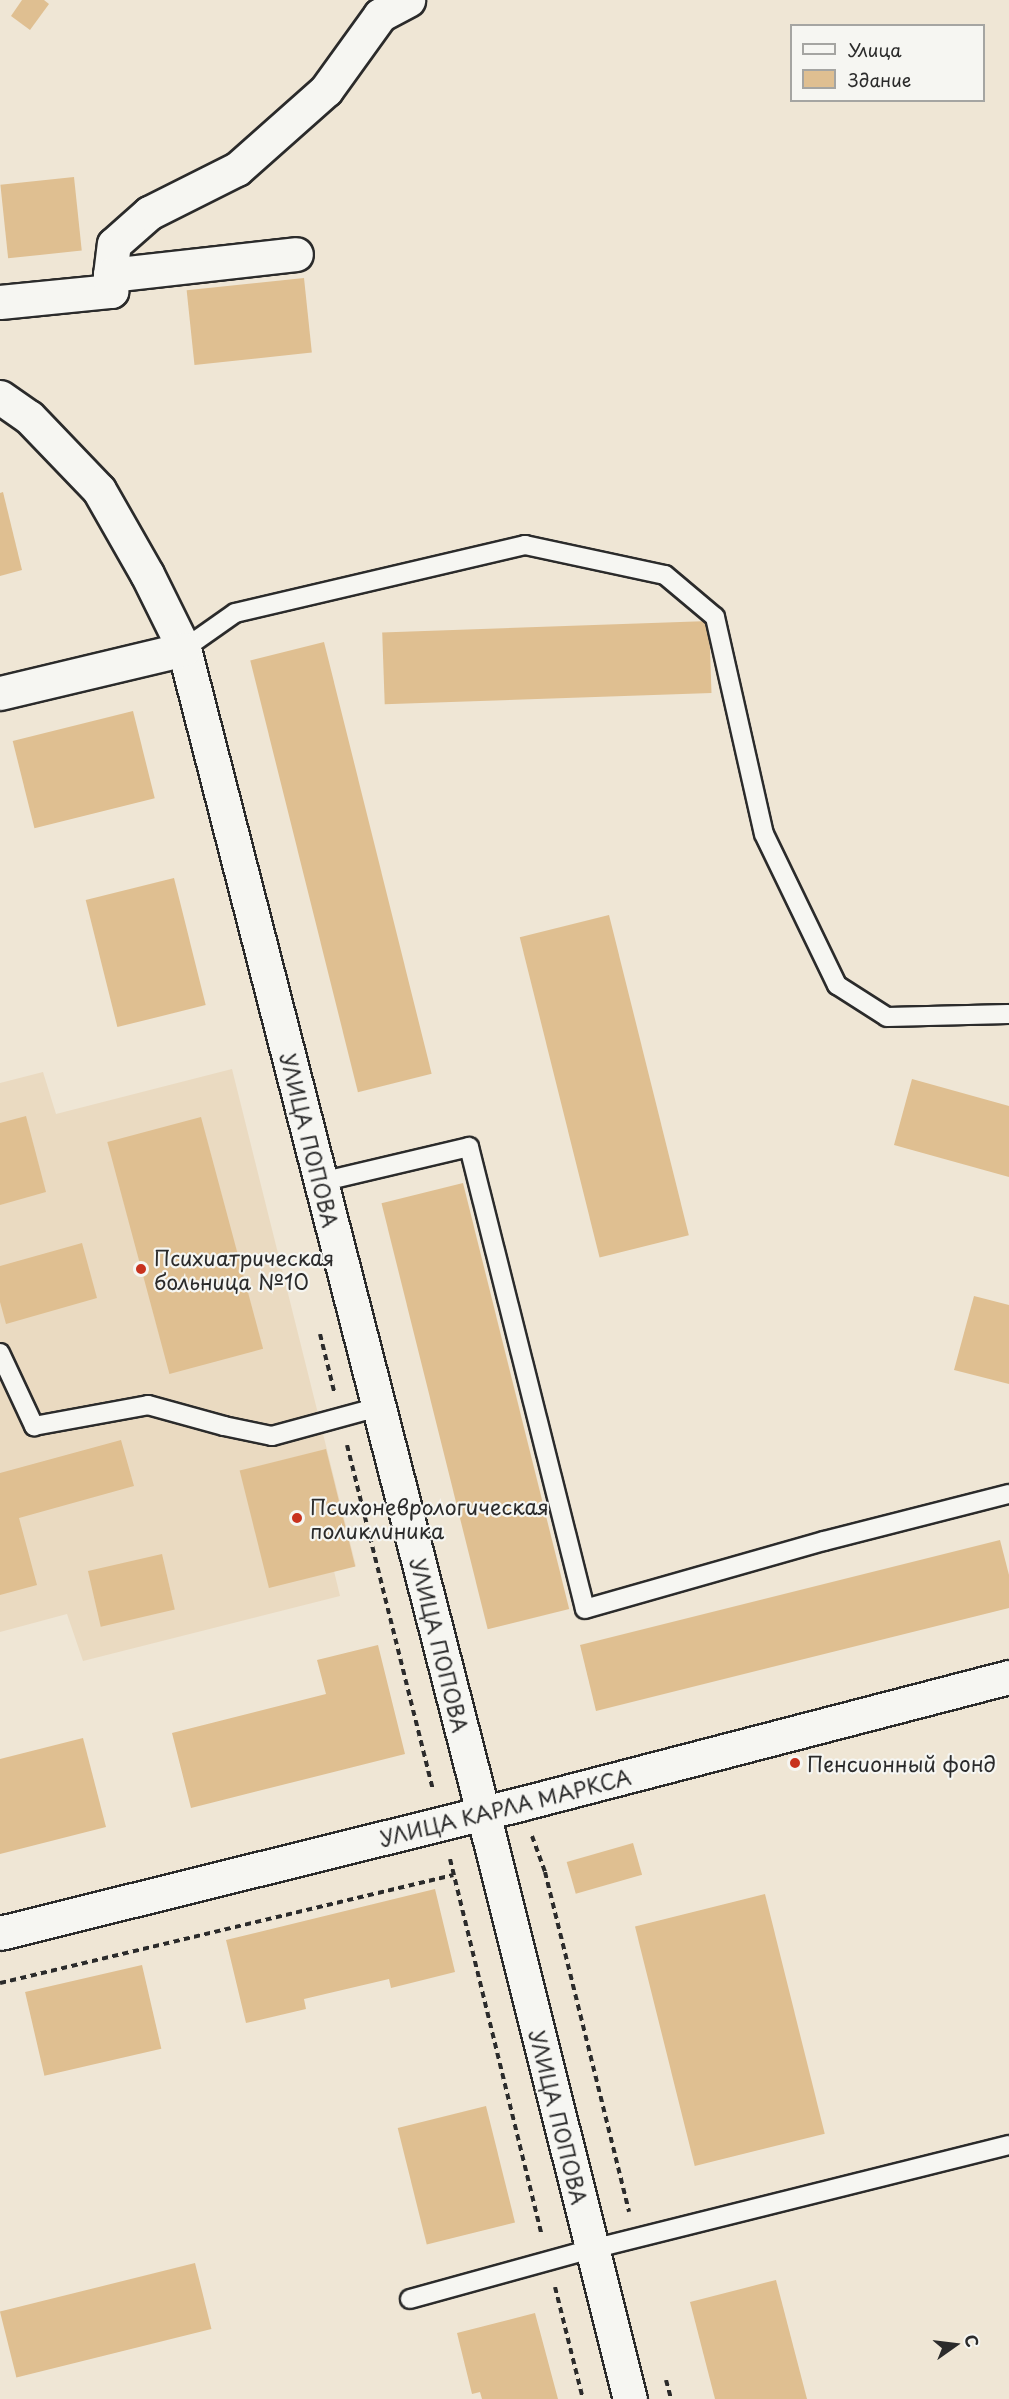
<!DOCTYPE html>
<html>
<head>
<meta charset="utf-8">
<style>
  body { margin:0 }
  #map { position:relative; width:1009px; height:2399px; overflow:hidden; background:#efe6d5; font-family:"Playpen Sans",sans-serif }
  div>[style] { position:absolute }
  .built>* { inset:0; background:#eadac1 }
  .building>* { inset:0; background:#dfbf91; transform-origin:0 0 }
  .path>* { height:4px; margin-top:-2px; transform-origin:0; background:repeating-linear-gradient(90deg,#2b2b2b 0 6px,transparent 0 10.5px) }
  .roads { filter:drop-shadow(2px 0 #2b2b2b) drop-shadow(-2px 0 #2b2b2b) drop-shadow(0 2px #2b2b2b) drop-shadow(0 -2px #2b2b2b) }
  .service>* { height:18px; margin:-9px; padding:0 9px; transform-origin:9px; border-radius:9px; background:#f6f6f2 }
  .minor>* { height:33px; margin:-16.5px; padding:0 16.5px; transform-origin:16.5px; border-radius:16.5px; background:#f6f6f2 }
  .tertiary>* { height:33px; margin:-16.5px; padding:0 16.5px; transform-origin:16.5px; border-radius:16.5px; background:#f6f6f2 }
  .secondary>* { height:33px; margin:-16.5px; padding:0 16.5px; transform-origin:16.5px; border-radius:16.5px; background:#f6f6f2 }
  .dots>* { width:16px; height:16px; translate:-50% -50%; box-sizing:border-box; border:3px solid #f6f6f2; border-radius:50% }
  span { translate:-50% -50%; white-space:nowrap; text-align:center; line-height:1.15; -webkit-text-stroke:4.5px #f6f6f2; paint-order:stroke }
  .street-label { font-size:21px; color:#2b2b2b }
  .poi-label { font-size:21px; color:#2b2b2b }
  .left { translate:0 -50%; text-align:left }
  .legend { position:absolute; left:790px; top:24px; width:195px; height:78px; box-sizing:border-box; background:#f6f6f2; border:2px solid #a5a5a2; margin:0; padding:8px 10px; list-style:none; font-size:18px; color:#2b2b2b }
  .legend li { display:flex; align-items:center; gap:12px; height:30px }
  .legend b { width:30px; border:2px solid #a5a5a2 }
  .north { position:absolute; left:925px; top:2315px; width:60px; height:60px; -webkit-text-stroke:4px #f6f6f2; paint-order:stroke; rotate:76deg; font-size:16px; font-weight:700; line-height:24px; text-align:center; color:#2b2b2b }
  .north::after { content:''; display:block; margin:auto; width:21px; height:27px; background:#2b2b2b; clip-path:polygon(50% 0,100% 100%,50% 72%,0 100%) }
</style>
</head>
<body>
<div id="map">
  <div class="built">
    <i style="clip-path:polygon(232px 1069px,356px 1566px,334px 1571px,340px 1596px,83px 1661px,67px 1614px,0 1632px,0 1083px,43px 1072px,56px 1114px)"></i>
  </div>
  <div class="building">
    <i style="clip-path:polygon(22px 0,44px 0,49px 4px,30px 30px,11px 16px)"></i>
    <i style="left:74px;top:177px;width:74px;height:74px;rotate:84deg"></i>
    <i style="left:304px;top:278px;width:75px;height:118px;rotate:84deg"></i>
    <i style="clip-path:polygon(3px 492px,22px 570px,0 576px,0 493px)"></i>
    <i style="left:709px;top:621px;width:72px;height:327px;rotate:88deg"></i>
    <i style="left:324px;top:642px;width:445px;height:76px;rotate:76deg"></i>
    <i style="left:133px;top:711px;width:90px;height:124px;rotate:76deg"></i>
    <i style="left:174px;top:878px;width:131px;height:91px;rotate:76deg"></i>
    <i style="left:609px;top:915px;width:330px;height:92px;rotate:76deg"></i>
    <i style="clip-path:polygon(912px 1079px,1009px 1106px,1009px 1177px,894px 1145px)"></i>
    <i style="clip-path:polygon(26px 1116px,46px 1192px,0 1205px,0 1123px)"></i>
    <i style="left:201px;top:1117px;width:240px;height:97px;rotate:75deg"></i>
    <i style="left:463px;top:1183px;width:439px;height:84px;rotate:76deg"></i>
    <i style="clip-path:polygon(82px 1243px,97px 1298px,6px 1324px,0 1302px,0 1266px)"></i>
    <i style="clip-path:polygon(974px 1296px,1009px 1305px,1009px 1384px,954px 1370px)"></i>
    <i style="clip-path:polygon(121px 1440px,134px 1486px,19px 1518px,37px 1585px,0 1595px,0 1473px)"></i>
    <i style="left:326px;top:1449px;width:121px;height:89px;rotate:76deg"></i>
    <i style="clip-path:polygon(1000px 1540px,1009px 1575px,1009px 1608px,596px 1711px,580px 1645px)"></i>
    <i style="left:162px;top:1554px;width:57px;height:76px;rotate:77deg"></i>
    <i style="clip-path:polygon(378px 1645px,405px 1754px,191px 1808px,172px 1733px,326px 1694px,317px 1660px)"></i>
    <i style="clip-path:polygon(83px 1738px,106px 1827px,0 1854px,0 1759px)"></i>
    <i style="left:633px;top:1843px;width:33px;height:69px;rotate:74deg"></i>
    <i style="clip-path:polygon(435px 1889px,455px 1972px,391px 1988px,389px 1979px,304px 1999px,306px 2009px,246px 2023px,226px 1940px)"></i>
    <i style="left:765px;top:1894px;width:247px;height:134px;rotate:76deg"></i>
    <i style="left:142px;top:1965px;width:86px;height:120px;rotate:77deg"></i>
    <i style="left:486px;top:2106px;width:120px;height:91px;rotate:76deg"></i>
    <i style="left:195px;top:2263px;width:68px;height:201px;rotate:76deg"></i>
    <i style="clip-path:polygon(776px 2280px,807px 2399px,715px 2399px,690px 2302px)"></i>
    <i style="clip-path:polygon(535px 2313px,558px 2399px,482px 2399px,480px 2392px,472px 2394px,457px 2333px)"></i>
  </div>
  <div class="path">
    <i style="left:320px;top:1334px;width:59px;rotate:76.2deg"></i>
    <i style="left:347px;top:1445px;width:356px;rotate:76deg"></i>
    <i style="left:532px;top:1836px;width:38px;rotate:70deg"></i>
    <i style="left:545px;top:1872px;width:350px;rotate:76.1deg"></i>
    <i style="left:450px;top:1859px;width:385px;rotate:76.3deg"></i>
    <i style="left:0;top:1983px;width:466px;rotate:-13.4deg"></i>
    <i style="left:555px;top:2287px;width:115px;rotate:76deg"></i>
    <i style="left:666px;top:2380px;width:20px;rotate:75deg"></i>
  </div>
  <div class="roads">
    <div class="service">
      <i style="left:184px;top:649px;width:62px;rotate:-35.2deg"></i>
      <i style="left:235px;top:613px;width:298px;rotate:-13.2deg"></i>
      <i style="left:525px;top:545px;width:143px;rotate:12.1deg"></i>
      <i style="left:665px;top:575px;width:65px;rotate:40deg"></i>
      <i style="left:715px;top:617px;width:222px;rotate:77.3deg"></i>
      <i style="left:764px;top:834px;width:168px;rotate:64.2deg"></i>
      <i style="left:837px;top:985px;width:59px;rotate:32.6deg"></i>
      <i style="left:887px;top:1017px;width:122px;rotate:-1.4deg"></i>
      <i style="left:321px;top:1182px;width:152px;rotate:-13.3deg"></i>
      <i style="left:469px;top:1147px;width:476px;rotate:75.9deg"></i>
      <i style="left:585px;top:1609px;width:248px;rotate:-15.9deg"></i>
      <i style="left:824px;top:1541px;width:191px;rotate:-14.3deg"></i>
      <i style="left:0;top:1353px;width:81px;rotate:65deg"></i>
      <i style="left:34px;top:1426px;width:116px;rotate:-10.4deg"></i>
      <i style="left:148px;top:1405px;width:79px;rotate:15.4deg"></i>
      <i style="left:224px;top:1426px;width:49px;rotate:11.8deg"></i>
      <i style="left:272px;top:1436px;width:111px;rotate:-15.2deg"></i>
      <i style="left:410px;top:2299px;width:189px;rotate:-15.4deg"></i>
      <i style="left:592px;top:2249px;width:430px;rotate:-14deg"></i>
    </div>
    <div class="minor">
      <i style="left:110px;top:275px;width:31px;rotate:-83deg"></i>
      <i style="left:114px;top:244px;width:47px;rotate:-41.5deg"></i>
      <i style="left:149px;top:213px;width:98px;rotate:-26.6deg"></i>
      <i style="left:237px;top:169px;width:119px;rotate:-41.6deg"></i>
      <i style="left:326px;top:90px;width:92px;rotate:-54.2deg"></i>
      <i style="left:380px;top:15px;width:32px;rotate:-28deg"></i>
      <i style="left:0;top:302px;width:112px;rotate:-5.7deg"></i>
      <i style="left:111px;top:291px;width:16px;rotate:-94deg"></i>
      <i style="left:110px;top:275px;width:187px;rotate:-6.4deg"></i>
      <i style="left:0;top:397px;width:35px;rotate:35deg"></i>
      <i style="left:29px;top:417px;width:101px;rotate:46.2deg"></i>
      <i style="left:99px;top:490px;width:97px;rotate:60.3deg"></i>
      <i style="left:147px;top:574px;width:84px;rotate:63.7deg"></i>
      <i style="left:184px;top:649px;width:1202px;rotate:75.59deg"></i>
      <i style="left:0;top:693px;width:189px;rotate:-13.4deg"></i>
    </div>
    <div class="tertiary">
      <i style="left:483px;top:1813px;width:604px;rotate:75.92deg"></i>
    </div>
    <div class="secondary">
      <i style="left:0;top:1933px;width:536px;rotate:-13.93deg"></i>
      <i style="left:520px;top:1804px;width:505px;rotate:-14.56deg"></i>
    </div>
  </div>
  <div class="dots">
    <i style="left:141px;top:1269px;background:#c8321e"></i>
    <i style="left:297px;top:1518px;background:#c8321e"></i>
    <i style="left:795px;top:1763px;background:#c8321e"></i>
  </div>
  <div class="street-label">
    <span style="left:310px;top:1140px;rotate:76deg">УЛИЦА ПОПОВА</span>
    <span style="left:440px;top:1645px;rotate:76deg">УЛИЦА ПОПОВА</span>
    <span style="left:505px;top:1807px;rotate:-14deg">УЛИЦА КАРЛА МАРКСА</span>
    <span style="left:559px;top:2117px;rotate:76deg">УЛИЦА ПОПОВА</span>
  </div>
  <div class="poi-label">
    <span class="left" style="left:154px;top:1269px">Психиатрическая<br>больница №10</span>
    <span class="left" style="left:310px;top:1518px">Психоневрологическая<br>поликлиника</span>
    <span class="left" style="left:807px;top:1763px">Пенсионный фонд</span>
  </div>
  <ul class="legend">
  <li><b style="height:8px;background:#f6f6f2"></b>Улица</li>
  <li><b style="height:16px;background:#dfbf91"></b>Здание</li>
  </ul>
  <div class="north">С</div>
</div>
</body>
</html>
